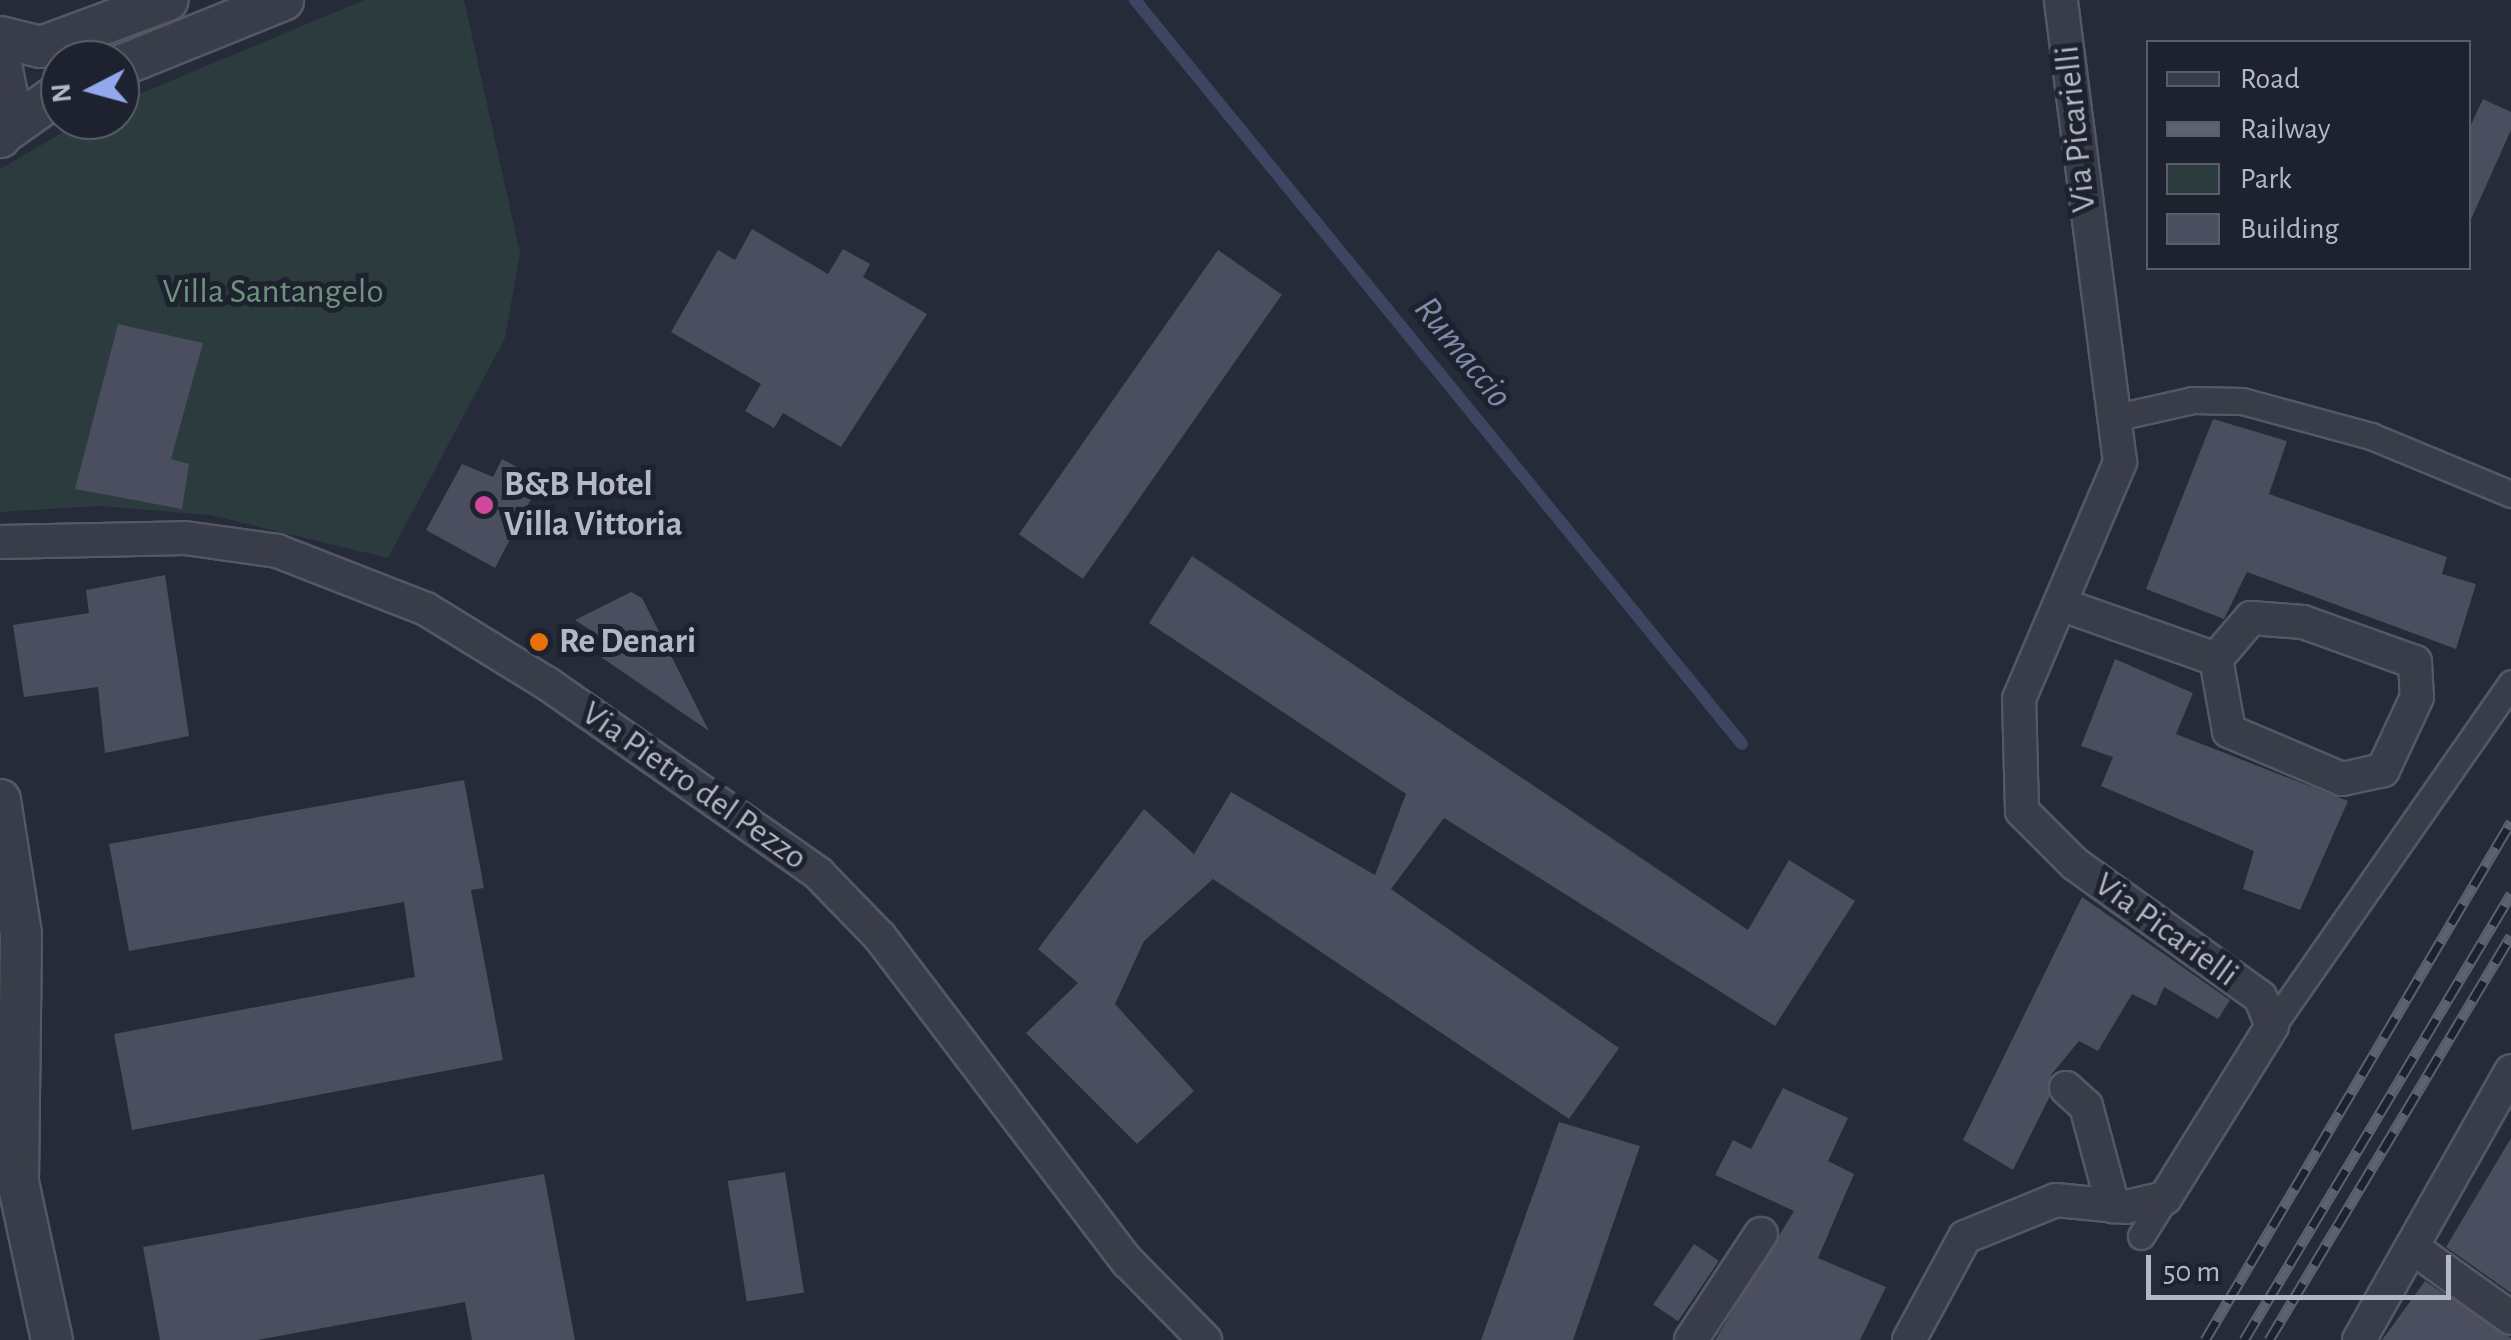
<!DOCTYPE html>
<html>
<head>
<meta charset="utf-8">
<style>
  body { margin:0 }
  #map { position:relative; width:2511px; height:1340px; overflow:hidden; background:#252b39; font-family:"Alegreya Sans",sans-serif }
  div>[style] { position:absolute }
  .green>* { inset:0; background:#2b3b3e }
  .stream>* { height:12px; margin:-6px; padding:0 6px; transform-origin:6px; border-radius:6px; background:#3d4660 }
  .building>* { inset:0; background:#4a4e5f; transform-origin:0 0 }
  .roads { filter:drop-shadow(2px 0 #545864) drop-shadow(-2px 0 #545864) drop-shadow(0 2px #545864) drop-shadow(0 -2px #545864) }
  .pedestrian>* { height:25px; margin:-12.5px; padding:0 12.5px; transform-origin:12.5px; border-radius:12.5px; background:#393d49 }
  .minor>* { height:32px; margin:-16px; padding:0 16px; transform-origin:16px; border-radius:16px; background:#393d49 }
  .tertiary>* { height:40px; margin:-20px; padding:0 20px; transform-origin:20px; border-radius:20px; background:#393d49 }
  .rail>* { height:11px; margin-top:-5.5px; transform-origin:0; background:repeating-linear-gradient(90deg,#1e222e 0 22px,#5d6272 0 44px); box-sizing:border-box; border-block:2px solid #5d6272 }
  .dots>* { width:28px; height:28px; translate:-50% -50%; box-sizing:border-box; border:5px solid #1e222e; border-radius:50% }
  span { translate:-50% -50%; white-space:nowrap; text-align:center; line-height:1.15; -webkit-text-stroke:10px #1e222e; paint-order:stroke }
  .street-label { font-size:35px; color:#b4b8c5 }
  .park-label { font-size:35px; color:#6e937c }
  .poi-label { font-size:35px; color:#b4b8c5; font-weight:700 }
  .left { translate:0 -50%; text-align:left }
  .water-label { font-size:38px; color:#7f8baa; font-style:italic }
  .legend { position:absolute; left:2146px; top:40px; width:325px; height:230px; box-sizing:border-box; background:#1e222e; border:2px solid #5a5e6a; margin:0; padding:12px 18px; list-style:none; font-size:30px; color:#b4b8c5 }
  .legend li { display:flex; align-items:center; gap:20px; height:50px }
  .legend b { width:50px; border:2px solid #5a5e6a }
  .north { position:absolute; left:40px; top:40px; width:100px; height:100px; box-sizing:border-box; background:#1e222e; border:2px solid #5a5e6a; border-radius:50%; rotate:264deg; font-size:28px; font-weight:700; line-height:40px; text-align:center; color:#b4b8c5 }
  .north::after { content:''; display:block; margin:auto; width:35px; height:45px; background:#92a7ec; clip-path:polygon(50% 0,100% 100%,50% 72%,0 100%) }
  .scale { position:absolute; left:2146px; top:1255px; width:305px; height:45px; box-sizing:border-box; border:5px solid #b4b8c5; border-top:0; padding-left:12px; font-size:30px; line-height:35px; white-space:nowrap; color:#b4b8c5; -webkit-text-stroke:8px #1e222e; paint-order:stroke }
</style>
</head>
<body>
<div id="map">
  <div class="green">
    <i style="clip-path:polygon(364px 0,464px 0,520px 253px,505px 338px,388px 558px,210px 515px,99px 506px,0 512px,0 169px,84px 120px,120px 120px,120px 102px)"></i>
  </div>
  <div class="stream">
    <i style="left:1135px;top:0;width:960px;rotate:50.79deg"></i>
  </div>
  <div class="building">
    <i style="clip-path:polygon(2483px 99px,2511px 112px,2511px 130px,2468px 226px,2468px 131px)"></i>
    <i style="clip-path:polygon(752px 229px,828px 274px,843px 249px,870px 264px,863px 277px,927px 314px,841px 447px,783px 413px,774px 428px,745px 411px,761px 384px,671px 332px,718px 250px,735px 260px)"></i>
    <i style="left:1218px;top:250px;width:78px;height:347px;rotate:35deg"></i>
    <i style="clip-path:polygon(118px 324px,203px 343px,171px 459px,189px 464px,182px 509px,75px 489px)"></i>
    <i style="clip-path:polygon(2213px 419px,2287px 441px,2269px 494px,2447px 557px,2442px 574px,2476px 584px,2456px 649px,2247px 572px,2224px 619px,2146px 589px)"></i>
    <i style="clip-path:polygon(502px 459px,541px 480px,495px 568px,426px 530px,462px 464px,493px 477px)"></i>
    <i style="clip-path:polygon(1192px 556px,1748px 930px,1789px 860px,1855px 901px,1775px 1026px,1444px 818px,1391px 889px,1619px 1048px,1569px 1119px,1213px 879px,1144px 941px,1115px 1004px,1194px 1091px,1137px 1144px,1026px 1033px,1078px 983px,1038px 949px,1144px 809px,1194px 854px,1231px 792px,1375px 875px,1406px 794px,1149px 623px)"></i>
    <i style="clip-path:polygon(165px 575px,189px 736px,105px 753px,98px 687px,24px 697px,13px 625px,89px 613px,86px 590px)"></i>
    <i style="clip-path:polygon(631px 592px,642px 598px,709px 731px,598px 655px,607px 641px,575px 620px)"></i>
    <i style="clip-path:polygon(2115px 659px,2193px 693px,2176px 734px,2348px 801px,2300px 910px,2243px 889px,2254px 851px,2101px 786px,2113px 757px,2081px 746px)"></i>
    <i style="clip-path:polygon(464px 780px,484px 888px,471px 890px,503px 1060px,132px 1130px,114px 1034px,415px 977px,404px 902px,129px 951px,109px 844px)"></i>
    <i style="clip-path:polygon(2082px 897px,2230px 1000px,2218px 1019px,2164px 987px,2156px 1006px,2132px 994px,2098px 1051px,2079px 1041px,2051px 1075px,2049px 1098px,2013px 1170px,1963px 1140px)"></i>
    <i style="clip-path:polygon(1783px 1088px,1848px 1118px,1828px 1161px,1854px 1174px,1818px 1258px,1886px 1287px,1860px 1340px,1715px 1340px,1794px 1211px,1715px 1175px,1733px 1140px,1751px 1149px)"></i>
    <i style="clip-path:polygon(1559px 1122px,1640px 1146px,1573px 1340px,1481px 1340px)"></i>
    <i style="clip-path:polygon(2511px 1138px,2511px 1293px,2446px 1247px)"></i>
    <i style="left:785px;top:1172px;width:122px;height:58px;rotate:81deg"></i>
    <i style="clip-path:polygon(544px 1174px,575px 1340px,472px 1340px,465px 1302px,257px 1340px,160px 1340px,143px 1247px)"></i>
    <i style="left:1694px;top:1244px;width:30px;height:73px;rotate:34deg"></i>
    <i style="clip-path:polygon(2425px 1281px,2511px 1338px,2511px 1340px,2382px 1340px)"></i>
  </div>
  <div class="roads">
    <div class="pedestrian">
      <i style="left:2113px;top:418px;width:82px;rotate:-12.7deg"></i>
      <i style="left:2193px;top:400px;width:49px;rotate:1.2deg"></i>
      <i style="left:2242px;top:401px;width:134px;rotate:15.2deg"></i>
      <i style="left:2371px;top:436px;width:152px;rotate:22.5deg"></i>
      <i style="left:2272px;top:1026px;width:418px;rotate:-55.1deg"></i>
      <i style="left:2141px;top:1236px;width:45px;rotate:-57.7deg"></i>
    </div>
    <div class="minor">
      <i style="left:0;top:542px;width:185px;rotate:-1.2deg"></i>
      <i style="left:185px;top:538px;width:93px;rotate:8deg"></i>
      <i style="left:277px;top:551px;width:160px;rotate:21.3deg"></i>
      <i style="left:426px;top:609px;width:143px;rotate:31.6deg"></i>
      <i style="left:548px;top:684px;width:330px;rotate:35deg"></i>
      <i style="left:818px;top:873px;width:89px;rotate:45.9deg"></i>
      <i style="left:880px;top:937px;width:409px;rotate:52.7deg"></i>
      <i style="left:1128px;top:1262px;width:110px;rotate:45.4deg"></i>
      <i style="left:2060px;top:604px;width:165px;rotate:19.4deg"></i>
      <i style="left:2216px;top:659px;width:54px;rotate:-49.5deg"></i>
      <i style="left:2251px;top:618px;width:52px;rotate:4.4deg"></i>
      <i style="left:2303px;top:622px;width:119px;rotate:19.7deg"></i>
      <i style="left:2415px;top:662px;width:35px;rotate:87deg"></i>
      <i style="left:2417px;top:697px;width:81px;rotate:115deg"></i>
      <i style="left:2383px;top:770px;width:42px;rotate:167.6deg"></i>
      <i style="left:2342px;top:779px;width:123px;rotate:-157deg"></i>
      <i style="left:2229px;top:731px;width:73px;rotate:-100.2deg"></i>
      <i style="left:2066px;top:1088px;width:27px;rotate:42deg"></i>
      <i style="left:2086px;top:1106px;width:104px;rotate:74.9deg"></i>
      <i style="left:2413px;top:1248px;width:120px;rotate:35.5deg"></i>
      <i style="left:1691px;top:1340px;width:127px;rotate:-56.6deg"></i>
      <i style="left:1909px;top:1340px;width:117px;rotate:-61.5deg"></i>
      <i style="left:1965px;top:1237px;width:98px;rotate:-22.1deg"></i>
      <i style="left:2056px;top:1200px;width:70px;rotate:5.7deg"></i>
      <i style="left:2126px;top:1207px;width:40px;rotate:-13deg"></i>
      <i style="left:2165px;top:1198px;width:203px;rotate:-58.1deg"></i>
      <i style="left:2272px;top:1026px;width:31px;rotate:-112deg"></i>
      <i style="left:2260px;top:997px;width:228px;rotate:-144.3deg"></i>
      <i style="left:2075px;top:864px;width:75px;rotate:-135deg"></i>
      <i style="left:2022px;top:811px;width:112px;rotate:-91.5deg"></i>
      <i style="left:2019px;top:699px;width:258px;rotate:-66.9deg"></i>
      <i style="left:2120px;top:462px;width:466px;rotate:-97.3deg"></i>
      <i style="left:2359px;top:1340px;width:309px;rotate:-60.5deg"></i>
    </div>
    <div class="tertiary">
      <i style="left:0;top:37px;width:42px;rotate:13.7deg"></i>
      <i style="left:41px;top:47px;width:135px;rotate:-20.3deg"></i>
      <i style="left:0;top:59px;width:42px;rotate:79deg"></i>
      <i style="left:8px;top:100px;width:38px;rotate:102deg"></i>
      <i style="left:120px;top:66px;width:176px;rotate:-22deg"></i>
      <i style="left:2px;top:134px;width:71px;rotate:-35.3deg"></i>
      <i style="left:0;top:800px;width:136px;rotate:81.1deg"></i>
      <i style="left:21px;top:934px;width:248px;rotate:90.7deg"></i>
      <i style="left:18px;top:1182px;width:162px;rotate:77.9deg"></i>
    </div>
  </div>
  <div class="rail">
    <i style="left:2205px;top:1340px;width:602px;rotate:-59.43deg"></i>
    <i style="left:2244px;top:1340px;width:520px;rotate:-59.09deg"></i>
    <i style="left:2269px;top:1340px;width:471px;rotate:-59.1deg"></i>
  </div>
  <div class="dots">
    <i style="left:484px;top:505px;background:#d1479c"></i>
    <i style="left:539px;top:642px;background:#e8710a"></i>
  </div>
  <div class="street-label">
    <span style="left:2076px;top:129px;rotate:-96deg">Via Picarielli</span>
    <span style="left:694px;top:786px;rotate:35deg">Via Pietro del Pezzo</span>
    <span style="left:2166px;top:930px;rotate:36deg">Via Picarielli</span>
  </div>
  <div class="park-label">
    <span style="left:273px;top:292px">Villa Santangelo</span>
  </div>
  <div class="poi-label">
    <span class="left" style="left:504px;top:505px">B&amp;B Hotel<br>Villa Vittoria</span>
    <span class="left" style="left:559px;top:642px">Re Denari</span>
  </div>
  <div class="water-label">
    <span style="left:1462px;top:353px;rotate:51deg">Rumaccio</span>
  </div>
  <ul class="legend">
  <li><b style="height:12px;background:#393d49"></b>Road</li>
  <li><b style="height:12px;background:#5d6272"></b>Railway</li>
  <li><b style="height:28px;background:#2b3b3e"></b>Park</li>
  <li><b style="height:28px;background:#4a4e5f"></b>Building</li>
  </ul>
  <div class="north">N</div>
  <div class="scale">50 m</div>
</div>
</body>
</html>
